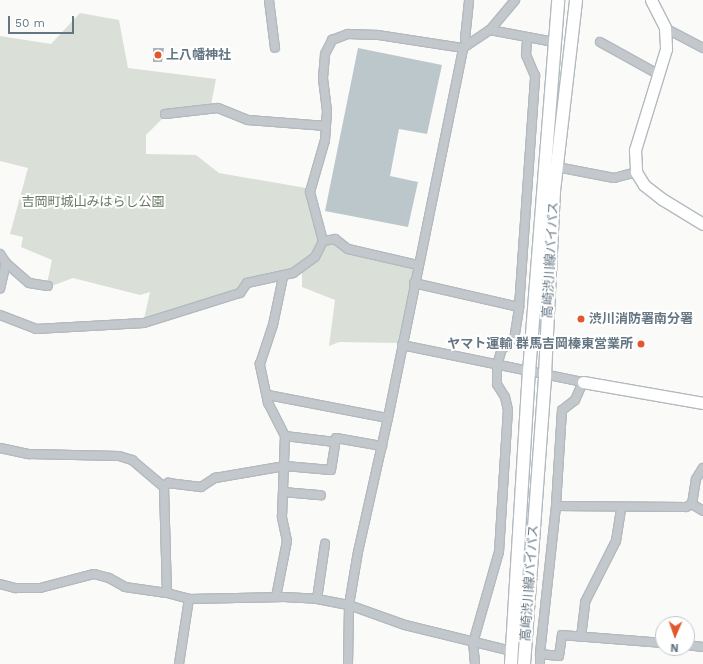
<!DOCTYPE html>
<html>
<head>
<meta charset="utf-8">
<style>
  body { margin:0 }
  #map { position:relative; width:703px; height:664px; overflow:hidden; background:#fafaf8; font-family:"Work Sans","Noto Sans JP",sans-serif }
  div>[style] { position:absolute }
  .green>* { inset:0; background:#dadfd7 }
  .water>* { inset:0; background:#bbc7cb }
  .building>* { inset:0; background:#aab3b9 }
  .roads { filter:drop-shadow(1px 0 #b3babf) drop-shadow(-1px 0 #b3babf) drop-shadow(0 1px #b3babf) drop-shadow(0 -1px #b3babf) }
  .street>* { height:8px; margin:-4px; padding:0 4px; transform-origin:4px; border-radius:4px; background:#c3c8cc }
  .secondary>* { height:11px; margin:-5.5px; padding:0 5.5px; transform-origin:5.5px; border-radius:5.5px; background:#fff }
  .primary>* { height:12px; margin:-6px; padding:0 6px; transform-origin:6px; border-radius:6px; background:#fff }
  .dots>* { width:11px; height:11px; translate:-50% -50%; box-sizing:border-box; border:2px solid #fff; border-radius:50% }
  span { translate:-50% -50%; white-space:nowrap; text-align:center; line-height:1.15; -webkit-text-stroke:4px #fff; paint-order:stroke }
  .poi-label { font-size:13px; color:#657683; font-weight:700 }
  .left { translate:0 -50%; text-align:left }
  .right { translate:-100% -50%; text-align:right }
  .park-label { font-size:13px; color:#687a64 }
  .street-label { font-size:13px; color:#657683 }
  .north { position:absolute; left:655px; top:616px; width:40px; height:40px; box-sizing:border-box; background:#fff; border:1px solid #c1c8cd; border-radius:50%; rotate:182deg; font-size:11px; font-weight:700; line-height:16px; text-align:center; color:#657683 }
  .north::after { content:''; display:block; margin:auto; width:14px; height:18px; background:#e4572e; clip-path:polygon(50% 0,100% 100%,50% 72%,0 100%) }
  .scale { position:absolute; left:8px; top:16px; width:66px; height:18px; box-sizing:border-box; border:2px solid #657683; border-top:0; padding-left:5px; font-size:12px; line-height:14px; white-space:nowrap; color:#657683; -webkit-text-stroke:3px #fff; paint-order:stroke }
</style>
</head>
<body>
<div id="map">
  <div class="green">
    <i style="clip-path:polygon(80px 13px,119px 20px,128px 68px,216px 79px,210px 110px,163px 118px,146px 135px,146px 154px,196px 155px,219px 173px,306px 188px,321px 240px,335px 241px,416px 266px,400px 343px,339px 342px,329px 346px,335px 300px,302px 287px,302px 273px,298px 269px,144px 319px,150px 292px,140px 295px,73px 278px,46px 288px,52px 260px,21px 247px,23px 237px,10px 234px,28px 168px,0 161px,0 36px,51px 44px)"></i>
  </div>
  <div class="water">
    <i style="clip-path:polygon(358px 48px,442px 65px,427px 134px,399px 129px,390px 176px,418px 182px,408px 227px,325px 211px)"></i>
  </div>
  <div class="building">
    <i style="clip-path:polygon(153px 48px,164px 48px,162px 62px,153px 62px)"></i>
  </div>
  <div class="roads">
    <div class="street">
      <i style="left:269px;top:0;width:48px;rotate:82.9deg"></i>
      <i style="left:665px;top:28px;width:43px;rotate:27.8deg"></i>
      <i style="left:490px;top:30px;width:65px;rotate:10.6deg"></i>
      <i style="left:600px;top:42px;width:66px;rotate:28.9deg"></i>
      <i style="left:467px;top:45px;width:6px;rotate:-108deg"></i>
      <i style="left:465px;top:39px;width:39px;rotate:-84deg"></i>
      <i style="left:165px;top:114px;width:53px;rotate:-6.5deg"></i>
      <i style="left:218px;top:108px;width:32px;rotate:22deg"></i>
      <i style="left:248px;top:120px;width:78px;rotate:4.4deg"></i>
      <i style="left:557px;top:167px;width:58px;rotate:10.9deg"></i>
      <i style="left:614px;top:178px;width:23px;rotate:-15deg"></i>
      <i style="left:323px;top:241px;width:12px;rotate:-9deg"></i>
      <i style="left:335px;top:239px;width:16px;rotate:38deg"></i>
      <i style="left:348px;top:249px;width:72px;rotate:12.9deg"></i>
      <i style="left:0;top:254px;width:11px;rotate:56deg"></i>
      <i style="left:6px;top:263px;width:26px;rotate:103deg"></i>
      <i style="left:6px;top:263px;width:30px;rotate:41deg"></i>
      <i style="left:29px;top:283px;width:19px;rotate:9deg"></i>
      <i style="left:414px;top:283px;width:108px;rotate:12.9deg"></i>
      <i style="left:0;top:315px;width:39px;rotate:21deg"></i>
      <i style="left:36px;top:329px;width:108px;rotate:-3.2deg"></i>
      <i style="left:144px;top:323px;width:101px;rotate:-17.4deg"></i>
      <i style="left:240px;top:293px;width:12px;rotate:-55deg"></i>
      <i style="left:247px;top:283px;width:47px;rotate:-12.3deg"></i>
      <i style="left:293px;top:273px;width:27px;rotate:-36deg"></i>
      <i style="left:315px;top:257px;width:18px;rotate:-63deg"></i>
      <i style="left:323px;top:241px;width:51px;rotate:-104.9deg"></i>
      <i style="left:310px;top:192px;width:54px;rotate:-73.9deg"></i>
      <i style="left:325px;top:140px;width:29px;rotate:-86deg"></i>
      <i style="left:327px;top:111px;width:33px;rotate:-97deg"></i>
      <i style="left:323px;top:78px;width:24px;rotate:-85deg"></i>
      <i style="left:325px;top:54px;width:16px;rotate:-63deg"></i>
      <i style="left:332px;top:40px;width:17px;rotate:-21deg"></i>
      <i style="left:348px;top:34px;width:30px;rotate:2deg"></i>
      <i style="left:378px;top:35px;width:86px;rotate:8.7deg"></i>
      <i style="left:402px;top:345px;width:185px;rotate:11.6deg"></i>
      <i style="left:583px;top:382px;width:20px;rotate:114deg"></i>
      <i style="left:575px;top:400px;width:16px;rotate:142deg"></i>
      <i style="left:562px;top:410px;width:96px;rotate:93.6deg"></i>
      <i style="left:556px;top:506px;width:149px;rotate:96.2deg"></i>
      <i style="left:268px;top:395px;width:122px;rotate:10.9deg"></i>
      <i style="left:285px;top:436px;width:50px;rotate:6.8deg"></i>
      <i style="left:0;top:448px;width:30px;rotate:12deg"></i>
      <i style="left:29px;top:454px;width:90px;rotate:1.3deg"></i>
      <i style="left:119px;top:456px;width:14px;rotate:17deg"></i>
      <i style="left:132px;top:460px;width:42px;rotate:40.2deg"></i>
      <i style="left:164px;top:487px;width:6px;rotate:-45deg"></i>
      <i style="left:168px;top:483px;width:33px;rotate:7deg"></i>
      <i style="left:201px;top:487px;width:17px;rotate:-33deg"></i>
      <i style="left:215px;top:478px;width:71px;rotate:-9.7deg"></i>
      <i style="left:285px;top:466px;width:46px;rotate:5deg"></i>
      <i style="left:331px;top:470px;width:32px;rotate:-81deg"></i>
      <i style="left:336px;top:438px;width:47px;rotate:9.9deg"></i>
      <i style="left:164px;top:487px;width:106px;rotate:88.4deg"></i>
      <i style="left:283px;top:492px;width:38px;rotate:5deg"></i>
      <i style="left:692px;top:504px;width:13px;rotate:32deg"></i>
      <i style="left:556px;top:506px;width:130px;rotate:0.4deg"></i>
      <i style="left:686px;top:507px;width:7px;rotate:-27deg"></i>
      <i style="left:692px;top:504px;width:25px;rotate:-81deg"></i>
      <i style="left:696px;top:479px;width:13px;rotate:-58deg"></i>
      <i style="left:0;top:584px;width:16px;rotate:15deg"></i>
      <i style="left:15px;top:588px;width:25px"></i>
      <i style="left:40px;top:588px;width:56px;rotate:-14.5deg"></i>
      <i style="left:94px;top:574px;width:16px;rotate:15deg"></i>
      <i style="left:109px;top:578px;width:18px;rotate:29deg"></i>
      <i style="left:125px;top:587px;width:42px;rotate:8.1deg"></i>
      <i style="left:167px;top:593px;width:23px;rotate:15deg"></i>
      <i style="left:189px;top:599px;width:95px;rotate:-1.2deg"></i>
      <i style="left:284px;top:597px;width:33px;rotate:3deg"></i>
      <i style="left:317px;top:599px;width:33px;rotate:11deg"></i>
      <i style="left:349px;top:605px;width:59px;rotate:19.7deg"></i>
      <i style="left:405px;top:625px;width:110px;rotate:13.7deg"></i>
      <i style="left:276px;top:597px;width:57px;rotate:-78.9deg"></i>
      <i style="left:287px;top:541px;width:25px;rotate:-102deg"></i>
      <i style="left:282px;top:517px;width:81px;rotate:-87.9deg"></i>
      <i style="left:285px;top:436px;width:37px;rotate:-117deg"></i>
      <i style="left:268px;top:403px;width:40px;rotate:-102deg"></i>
      <i style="left:260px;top:364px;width:41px;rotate:-71.6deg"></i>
      <i style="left:273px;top:325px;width:49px;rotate:-78.2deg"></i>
      <i style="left:317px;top:599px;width:56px;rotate:-81.7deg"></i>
      <i style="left:581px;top:637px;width:35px;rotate:-83deg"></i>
      <i style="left:585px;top:602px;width:68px;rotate:-63.1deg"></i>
      <i style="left:616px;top:541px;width:33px;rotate:-81deg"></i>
      <i style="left:687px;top:645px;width:16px;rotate:7deg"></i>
      <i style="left:179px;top:664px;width:66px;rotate:-81.3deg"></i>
      <i style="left:348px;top:664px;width:59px;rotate:-89deg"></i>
      <i style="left:349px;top:605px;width:54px;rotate:-80.4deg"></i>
      <i style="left:358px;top:552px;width:137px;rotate:-77.4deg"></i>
      <i style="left:388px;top:418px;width:378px;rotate:-78.5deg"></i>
      <i style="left:463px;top:48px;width:32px;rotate:-34deg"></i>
      <i style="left:490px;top:30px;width:39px;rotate:-50deg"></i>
      <i style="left:475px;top:664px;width:21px;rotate:-95deg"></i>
      <i style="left:473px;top:643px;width:95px;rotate:-74.1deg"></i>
      <i style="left:499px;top:552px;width:142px;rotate:-86.4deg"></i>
      <i style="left:508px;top:410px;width:13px;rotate:-103deg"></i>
      <i style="left:505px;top:397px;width:15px;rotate:-122deg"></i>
      <i style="left:497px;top:384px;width:19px;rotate:-90deg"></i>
      <i style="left:497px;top:365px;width:17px;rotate:-73deg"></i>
      <i style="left:502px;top:349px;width:15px;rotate:-37deg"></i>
      <i style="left:514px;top:340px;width:33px;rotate:-81deg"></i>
      <i style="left:519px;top:307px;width:232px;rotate:-86deg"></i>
      <i style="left:535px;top:76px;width:23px;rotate:-113deg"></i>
      <i style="left:526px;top:55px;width:16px;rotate:-86deg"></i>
      <i style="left:540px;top:664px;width:10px;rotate:-90deg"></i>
      <i style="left:540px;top:654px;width:19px;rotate:6deg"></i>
      <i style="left:559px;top:656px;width:21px;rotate:-82deg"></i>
      <i style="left:562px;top:635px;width:101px;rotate:4.5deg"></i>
    </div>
    <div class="secondary">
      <i style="left:651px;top:0;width:31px;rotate:63deg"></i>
      <i style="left:665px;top:28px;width:21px;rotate:87deg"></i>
      <i style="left:666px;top:49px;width:106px;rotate:107.1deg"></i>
      <i style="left:635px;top:150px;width:22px;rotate:87deg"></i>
      <i style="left:636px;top:172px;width:15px;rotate:58deg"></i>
      <i style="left:644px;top:185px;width:23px;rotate:38deg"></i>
      <i style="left:662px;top:199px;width:48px;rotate:31.4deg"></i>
      <i style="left:583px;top:382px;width:122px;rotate:9.9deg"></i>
    </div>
    <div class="primary">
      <i style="left:511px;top:664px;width:293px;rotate:-86.5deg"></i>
      <i style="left:529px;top:372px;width:373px;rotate:-85.5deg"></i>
      <i style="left:524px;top:664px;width:290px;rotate:-85.8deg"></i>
      <i style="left:545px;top:375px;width:184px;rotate:-87.2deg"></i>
      <i style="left:554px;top:191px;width:192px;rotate:-83.4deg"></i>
    </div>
  </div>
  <div class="dots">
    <i style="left:158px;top:55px;background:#e4572e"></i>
    <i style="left:581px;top:319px;background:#e4572e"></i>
    <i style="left:641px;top:344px;background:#e4572e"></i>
  </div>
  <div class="poi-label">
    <span class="left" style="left:166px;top:55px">上八幡神社</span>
    <span class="left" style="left:589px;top:319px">渋川消防署南分署</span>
    <span class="right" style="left:633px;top:344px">ヤマト運輸 群馬吉岡榛東営業所</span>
  </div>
  <div class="park-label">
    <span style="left:93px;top:202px">吉岡町城山みはらし公園</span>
  </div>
  <div class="street-label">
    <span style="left:551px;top:260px;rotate:-87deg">高崎渋川線バイパス</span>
    <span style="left:530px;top:583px;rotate:-86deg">高崎渋川線バイパス</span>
  </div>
  <div class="north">N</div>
  <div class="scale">50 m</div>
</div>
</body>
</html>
